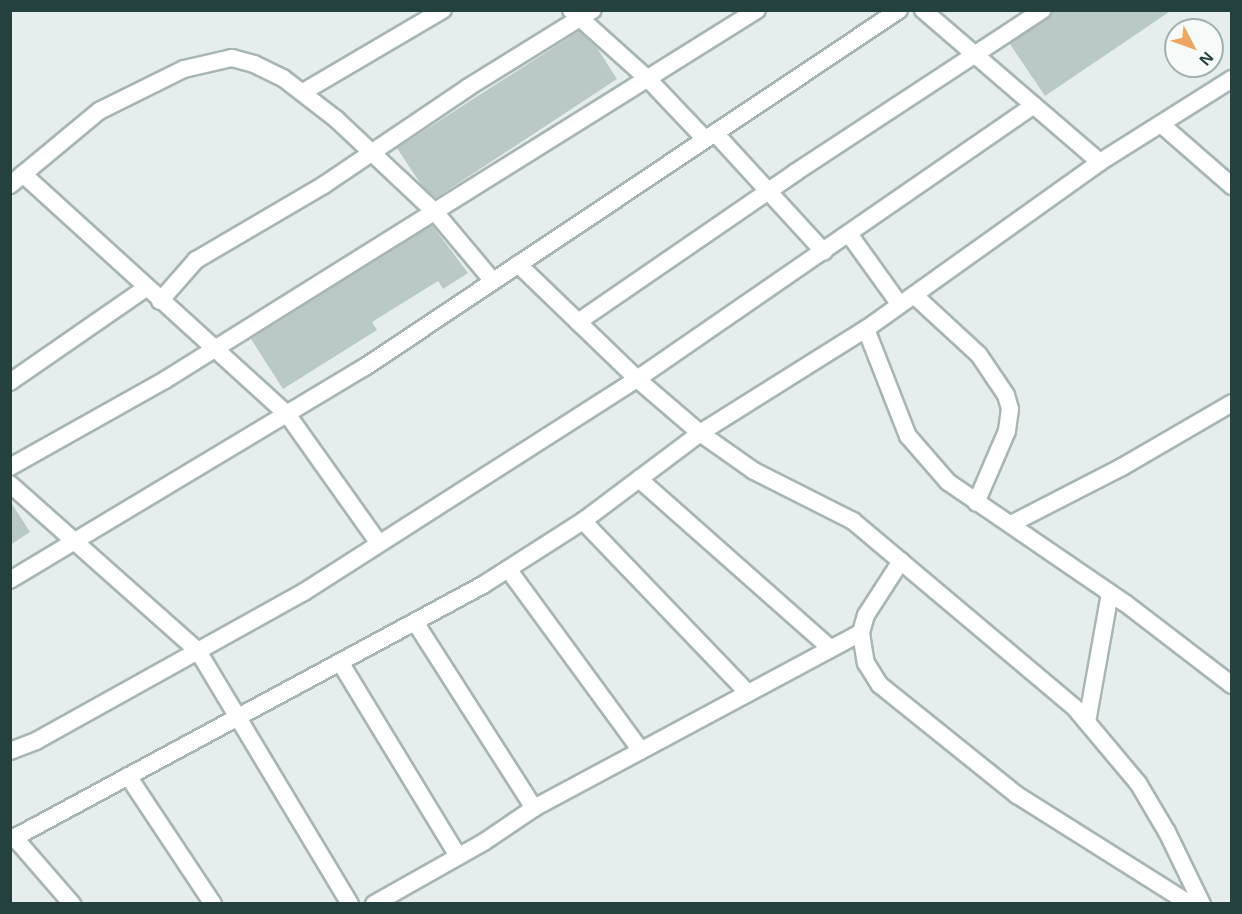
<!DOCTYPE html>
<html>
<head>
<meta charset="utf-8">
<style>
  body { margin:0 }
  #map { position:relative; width:1242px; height:914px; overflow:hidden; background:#e5eeec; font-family:Helvetica,sans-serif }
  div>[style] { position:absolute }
  .building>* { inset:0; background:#bac9c6 }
  .roads { filter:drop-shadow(2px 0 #a7b6b5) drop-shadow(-2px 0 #a7b6b5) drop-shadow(0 2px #a7b6b5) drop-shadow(0 -2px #a7b6b5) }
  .minor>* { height:16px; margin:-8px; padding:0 8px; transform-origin:8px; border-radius:8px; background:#fff }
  span { translate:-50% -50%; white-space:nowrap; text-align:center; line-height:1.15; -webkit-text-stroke:5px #f6faf9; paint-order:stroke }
  .frame { position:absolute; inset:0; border:12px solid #24403f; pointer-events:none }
  .north { position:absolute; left:1164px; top:18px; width:60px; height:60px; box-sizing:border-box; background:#f6faf9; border:2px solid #a2b0af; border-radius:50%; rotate:131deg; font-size:16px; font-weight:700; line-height:24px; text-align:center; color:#24403f }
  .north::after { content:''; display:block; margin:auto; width:21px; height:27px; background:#efa462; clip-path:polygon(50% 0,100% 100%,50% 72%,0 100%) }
</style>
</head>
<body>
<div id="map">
  <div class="building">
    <i style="clip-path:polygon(1056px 10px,1172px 10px,1045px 96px,1010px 44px)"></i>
    <i style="clip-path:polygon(579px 31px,597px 48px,617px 79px,436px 198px,422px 186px,397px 148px)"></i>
    <i style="clip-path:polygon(432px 225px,468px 273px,443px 289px,438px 281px,372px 322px,377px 330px,283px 389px,251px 339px)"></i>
    <i style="clip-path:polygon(10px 501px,30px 532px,10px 545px)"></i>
  </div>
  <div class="roads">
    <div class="minor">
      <i style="left:571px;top:10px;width:105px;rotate:41.9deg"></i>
      <i style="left:649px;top:80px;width:81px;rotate:46.5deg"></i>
      <i style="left:923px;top:10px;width:233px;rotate:40.7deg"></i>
      <i style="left:303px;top:92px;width:162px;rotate:-30.4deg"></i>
      <i style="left:1162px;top:125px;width:93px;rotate:41.1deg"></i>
      <i style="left:715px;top:133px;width:161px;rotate:47.5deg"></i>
      <i style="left:23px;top:174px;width:357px;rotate:42.3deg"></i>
      <i style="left:287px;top:414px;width:157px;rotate:54.6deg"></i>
      <i style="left:10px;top:185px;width:116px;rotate:-39.7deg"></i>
      <i style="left:99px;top:111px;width:95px;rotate:-26.3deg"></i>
      <i style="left:184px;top:69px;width:49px;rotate:-12.9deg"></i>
      <i style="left:232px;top:58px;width:23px;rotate:15deg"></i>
      <i style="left:254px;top:64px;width:32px;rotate:26deg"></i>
      <i style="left:283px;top:78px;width:67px;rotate:37.7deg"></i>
      <i style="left:336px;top:119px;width:136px;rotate:43.2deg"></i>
      <i style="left:435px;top:212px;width:90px;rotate:50deg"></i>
      <i style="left:849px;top:234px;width:87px;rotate:54.3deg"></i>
      <i style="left:518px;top:264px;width:165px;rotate:44deg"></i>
      <i style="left:637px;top:379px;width:83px;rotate:40.6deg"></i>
      <i style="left:700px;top:433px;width:66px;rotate:35.1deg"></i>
      <i style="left:754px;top:471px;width:111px;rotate:26.8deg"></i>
      <i style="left:853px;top:521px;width:290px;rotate:40.1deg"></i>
      <i style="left:1075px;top:708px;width:98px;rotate:50deg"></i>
      <i style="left:1138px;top:783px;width:57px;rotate:59.4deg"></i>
      <i style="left:1167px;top:832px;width:80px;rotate:64.1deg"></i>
      <i style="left:914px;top:295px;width:88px;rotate:42.7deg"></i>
      <i style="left:979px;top:355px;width:48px;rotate:56deg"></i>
      <i style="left:1006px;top:395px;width:15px;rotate:74deg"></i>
      <i style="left:1010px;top:409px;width:22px;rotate:98deg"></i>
      <i style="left:1007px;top:431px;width:78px;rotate:113.3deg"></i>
      <i style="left:160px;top:301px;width:55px;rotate:-48.7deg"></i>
      <i style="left:196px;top:260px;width:148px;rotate:-30.4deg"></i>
      <i style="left:324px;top:185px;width:173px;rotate:-34.1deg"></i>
      <i style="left:467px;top:88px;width:148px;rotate:-31.8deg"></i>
      <i style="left:578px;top:322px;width:265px;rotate:-34.5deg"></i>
      <i style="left:796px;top:172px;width:295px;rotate:-33.3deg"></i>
      <i style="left:866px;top:329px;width:115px;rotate:68.6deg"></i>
      <i style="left:908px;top:436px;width:61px;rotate:49deg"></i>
      <i style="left:948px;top:482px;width:214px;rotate:34.4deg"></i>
      <i style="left:1125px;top:603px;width:135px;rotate:37.5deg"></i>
      <i style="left:10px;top:382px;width:165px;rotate:-34.7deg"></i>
      <i style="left:10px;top:467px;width:178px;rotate:-29.3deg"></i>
      <i style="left:165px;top:380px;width:698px;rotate:-32.01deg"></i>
      <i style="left:639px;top:479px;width:256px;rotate:41.5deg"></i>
      <i style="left:10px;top:484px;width:251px;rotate:41.6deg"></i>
      <i style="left:198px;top:651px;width:295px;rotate:59deg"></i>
      <i style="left:583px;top:521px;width:238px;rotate:46.2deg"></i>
      <i style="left:1011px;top:524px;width:125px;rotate:-27.2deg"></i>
      <i style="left:1122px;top:467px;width:127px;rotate:-30.2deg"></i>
      <i style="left:901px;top:561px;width:64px;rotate:122.9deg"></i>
      <i style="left:866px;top:615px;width:19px;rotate:106deg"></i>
      <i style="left:861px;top:633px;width:30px;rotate:81deg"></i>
      <i style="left:866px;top:663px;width:26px;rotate:58deg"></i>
      <i style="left:880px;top:685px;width:176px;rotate:38.8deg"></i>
      <i style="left:1017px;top:795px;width:204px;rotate:32.2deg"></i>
      <i style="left:508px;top:569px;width:225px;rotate:53.8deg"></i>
      <i style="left:10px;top:580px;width:414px;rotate:-31deg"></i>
      <i style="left:365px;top:367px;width:642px;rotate:-33.76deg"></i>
      <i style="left:415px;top:622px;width:221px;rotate:57.4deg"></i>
      <i style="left:340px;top:662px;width:227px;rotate:58.7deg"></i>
      <i style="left:1087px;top:722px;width:131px;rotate:-79.9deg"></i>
      <i style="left:10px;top:751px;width:28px;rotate:-21deg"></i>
      <i style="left:36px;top:741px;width:307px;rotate:-29.1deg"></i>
      <i style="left:304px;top:592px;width:395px;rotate:-32.6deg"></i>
      <i style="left:637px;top:379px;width:482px;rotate:-34.6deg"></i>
      <i style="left:128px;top:776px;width:154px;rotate:56.4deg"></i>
      <i style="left:14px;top:837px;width:89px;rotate:49.1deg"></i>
      <i style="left:10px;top:840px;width:537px;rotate:-28.33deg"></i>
      <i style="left:483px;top:585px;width:119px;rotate:-32.6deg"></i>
      <i style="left:583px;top:521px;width:146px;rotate:-36.9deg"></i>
      <i style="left:700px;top:433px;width:196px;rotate:-32.1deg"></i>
      <i style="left:866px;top:329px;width:287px;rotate:-35.5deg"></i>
      <i style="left:1100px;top:162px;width:156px;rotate:-32.2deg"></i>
      <i style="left:374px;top:904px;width:126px;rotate:-29.4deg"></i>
      <i style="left:484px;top:842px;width:60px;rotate:-34.2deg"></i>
      <i style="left:534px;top:808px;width:371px;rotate:-28.2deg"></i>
    </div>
  </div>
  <div class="frame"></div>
  <div class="north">N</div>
</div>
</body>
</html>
